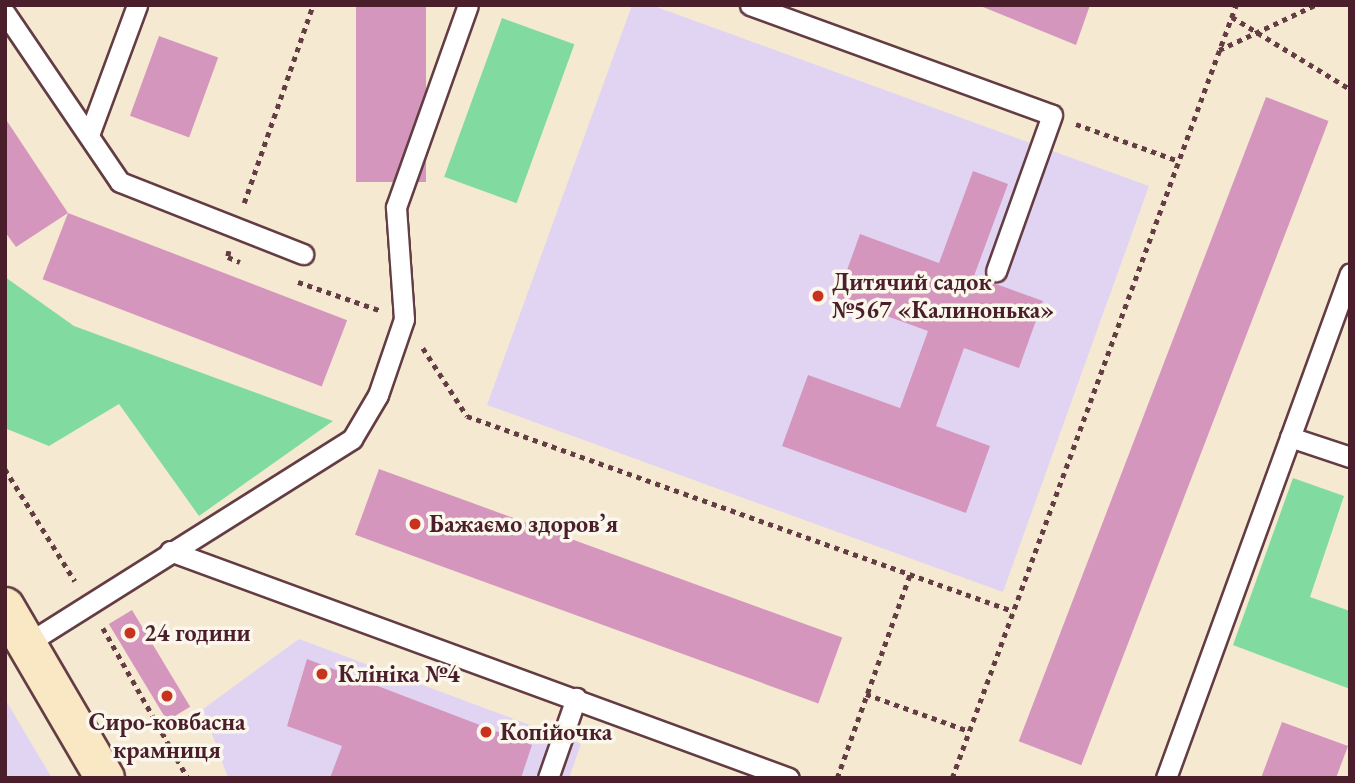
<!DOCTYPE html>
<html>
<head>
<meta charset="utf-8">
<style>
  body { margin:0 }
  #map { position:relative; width:1355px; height:783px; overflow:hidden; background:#f6e9d2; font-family:"EB Garamond",serif }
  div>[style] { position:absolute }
  .built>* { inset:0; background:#e1d4f3 }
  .green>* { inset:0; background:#81dba0; transform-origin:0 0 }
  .building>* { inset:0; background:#d596be; transform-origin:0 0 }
  .path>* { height:4.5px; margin-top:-2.25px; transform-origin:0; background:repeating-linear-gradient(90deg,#643d44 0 5px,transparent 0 10px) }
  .roads { filter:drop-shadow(2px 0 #643d44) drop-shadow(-2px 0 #643d44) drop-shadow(0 2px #643d44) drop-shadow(0 -2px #643d44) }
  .lane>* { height:19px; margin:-9.5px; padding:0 9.5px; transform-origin:9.5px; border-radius:9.5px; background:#fff }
  .secondary>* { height:38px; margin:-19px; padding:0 19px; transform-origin:19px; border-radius:19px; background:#fae7c3 }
  .dots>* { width:19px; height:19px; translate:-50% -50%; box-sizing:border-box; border:4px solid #fbf7ec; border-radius:50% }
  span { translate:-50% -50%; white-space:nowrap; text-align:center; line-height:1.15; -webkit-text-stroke:7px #fbf7ec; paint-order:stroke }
  .poi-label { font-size:24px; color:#4a1f2b; font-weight:700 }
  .left { translate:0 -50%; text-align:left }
  .frame { position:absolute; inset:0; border:7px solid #4a1f2b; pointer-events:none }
</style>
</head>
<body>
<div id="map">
  <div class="built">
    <i style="clip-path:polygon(632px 5px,651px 5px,1149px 186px,1003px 592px,487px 405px)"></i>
    <i style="clip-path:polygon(299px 639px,581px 744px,569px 778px,228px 778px,203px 709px)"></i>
    <i style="clip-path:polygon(5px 699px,52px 778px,5px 778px)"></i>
  </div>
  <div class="green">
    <i style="left:502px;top:18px;width:77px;height:169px;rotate:20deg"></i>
    <i style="clip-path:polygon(5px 277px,74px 326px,333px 421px,199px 516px,119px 404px,49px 446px,7px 429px)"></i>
    <i style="clip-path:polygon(1293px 478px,1344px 496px,1310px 597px,1350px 611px,1350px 689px,1233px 645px)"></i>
  </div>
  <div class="building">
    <i style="left:356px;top:5px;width:70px;height:177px"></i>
    <i style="clip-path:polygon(978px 5px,1090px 5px,1076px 45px)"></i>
    <i style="left:159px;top:36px;width:63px;height:85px;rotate:20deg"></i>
    <i style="left:1266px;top:97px;width:67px;height:690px;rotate:21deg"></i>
    <i style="clip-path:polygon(5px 118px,68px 213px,16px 247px,5px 232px)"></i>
    <i style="clip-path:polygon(973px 171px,1008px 184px,974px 276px,1043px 301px,1019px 368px,964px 348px,936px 426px,990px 446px,966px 513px,782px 446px,808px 375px,900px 408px,928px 331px,837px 298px,860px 234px,939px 263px)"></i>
    <i style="left:68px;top:213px;width:299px;height:71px;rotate:21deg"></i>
    <i style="left:379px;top:469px;width:493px;height:70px;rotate:20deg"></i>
    <i style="left:132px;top:610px;width:113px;height:27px;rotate:59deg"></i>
    <i style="clip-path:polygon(307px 659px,532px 745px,521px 778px,330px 778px,342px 746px,287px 726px)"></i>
    <i style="clip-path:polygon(1282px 722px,1348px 746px,1336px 778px,1261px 778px)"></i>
  </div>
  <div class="path">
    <i style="left:1232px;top:17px;width:138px;rotate:31.4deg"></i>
    <i style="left:1219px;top:50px;width:106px;rotate:-25.1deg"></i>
    <i style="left:1076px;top:124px;width:109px;rotate:19.8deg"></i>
    <i style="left:244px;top:203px;width:210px;rotate:-70.8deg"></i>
    <i style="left:229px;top:251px;width:6px;rotate:99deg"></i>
    <i style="left:228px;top:257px;width:13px;rotate:23deg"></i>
    <i style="left:298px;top:282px;width:86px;rotate:19.1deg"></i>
    <i style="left:423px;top:348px;width:81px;rotate:57.1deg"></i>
    <i style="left:467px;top:416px;width:580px;rotate:19.65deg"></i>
    <i style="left:5px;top:469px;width:132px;rotate:58deg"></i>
    <i style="left:103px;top:628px;width:172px;rotate:60.5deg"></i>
    <i style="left:866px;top:694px;width:109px;rotate:19.8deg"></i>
    <i style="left:837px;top:778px;width:217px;rotate:-70.3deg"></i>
    <i style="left:952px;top:778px;width:824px;rotate:-69.83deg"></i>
  </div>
  <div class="roads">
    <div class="lane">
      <i style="left:750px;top:5px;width:321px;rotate:20deg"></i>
      <i style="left:1052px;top:115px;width:166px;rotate:109.7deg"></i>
      <i style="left:5px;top:13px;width:204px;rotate:55.8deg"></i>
      <i style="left:120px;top:182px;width:197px;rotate:21.5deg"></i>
      <i style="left:89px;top:135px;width:139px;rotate:-69.7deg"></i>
      <i style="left:1290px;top:437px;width:63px;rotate:18.4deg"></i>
      <i style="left:170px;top:551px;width:659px;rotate:20.14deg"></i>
      <i style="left:28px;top:643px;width:383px;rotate:-32.2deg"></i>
      <i style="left:352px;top:439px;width:51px;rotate:-59.4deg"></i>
      <i style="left:378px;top:395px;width:80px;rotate:-71.1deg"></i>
      <i style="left:404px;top:319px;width:112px;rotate:-94.1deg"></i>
      <i style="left:396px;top:207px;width:214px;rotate:-70.4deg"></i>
      <i style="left:548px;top:778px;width:85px;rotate:-70.7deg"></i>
      <i style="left:1166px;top:778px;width:537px;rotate:-69.98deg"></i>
    </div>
    <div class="secondary">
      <i style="left:5px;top:607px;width:198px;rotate:59.7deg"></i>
    </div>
  </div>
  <div class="dots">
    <i style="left:818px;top:296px;background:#c8321e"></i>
    <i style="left:415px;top:524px;background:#c8321e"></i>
    <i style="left:130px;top:633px;background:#c8321e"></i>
    <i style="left:322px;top:674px;background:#c8321e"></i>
    <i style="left:167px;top:696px;background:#c8321e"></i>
    <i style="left:486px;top:732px;background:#c8321e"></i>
  </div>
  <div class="poi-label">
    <span class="left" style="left:832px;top:296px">Дитячий садок<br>№567 «Калинонька»</span>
    <span class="left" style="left:429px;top:524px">Бажаємо здоровʼя</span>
    <span class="left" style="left:144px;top:633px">24 години</span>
    <span class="left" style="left:338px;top:674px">Клініка №4</span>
    <span style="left:167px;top:736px">Сиро-ковбасна<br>крамниця</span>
    <span class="left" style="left:500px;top:732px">Копійочка</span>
  </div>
  <div class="frame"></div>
</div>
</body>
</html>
